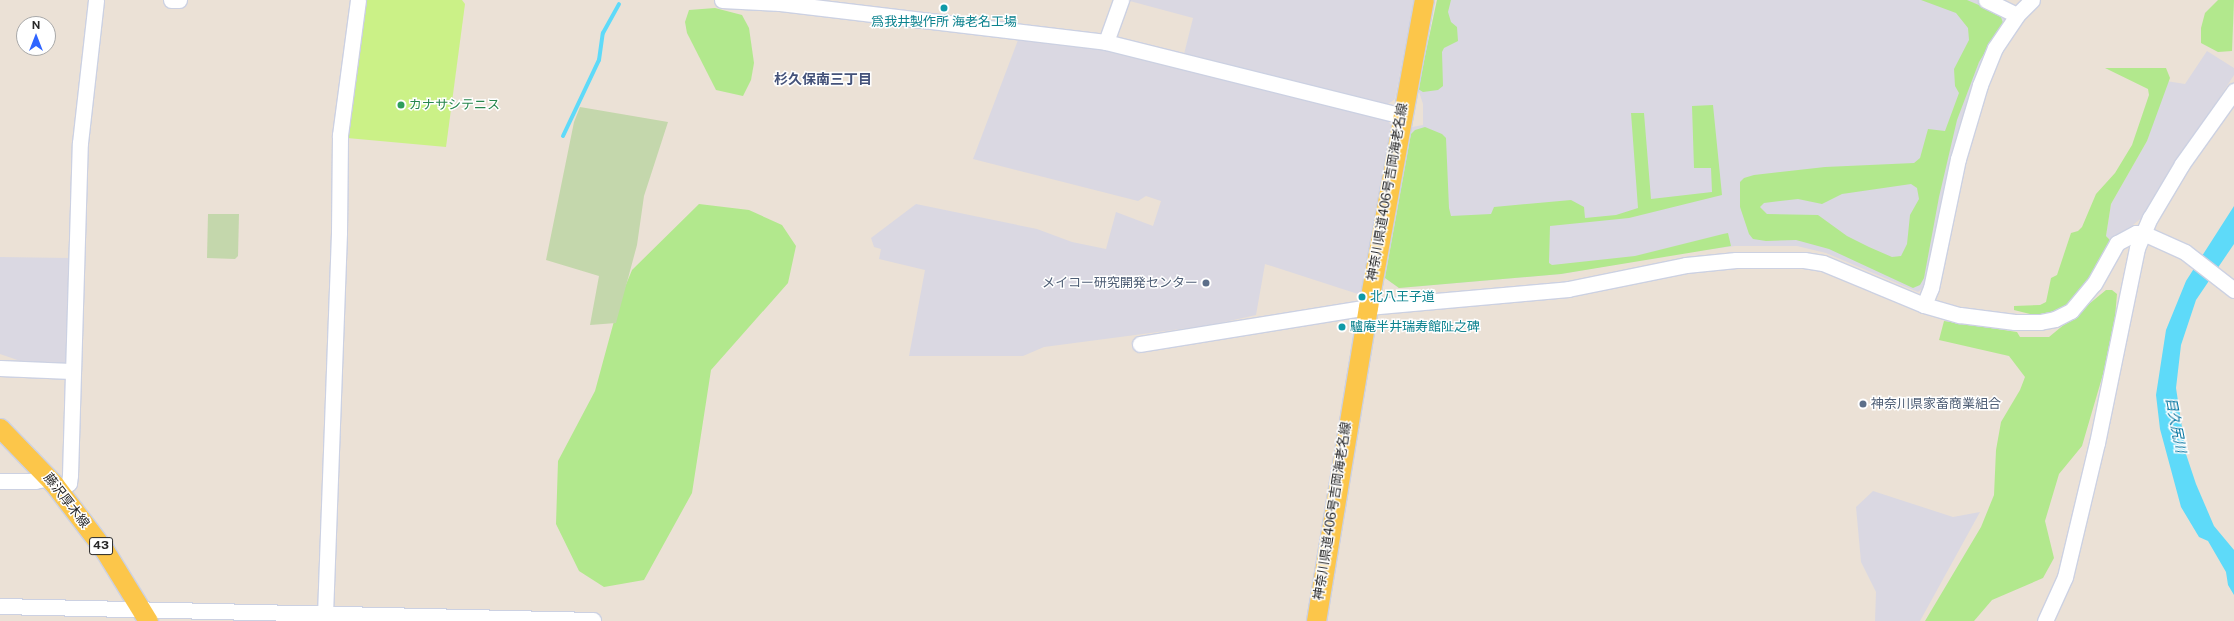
<!DOCTYPE html>
<html>
<head>
<meta charset="utf-8">
<style>
  body { margin:0 }
  #map { position:relative; width:2234px; height:621px; overflow:hidden; background:#ebe1d6; font-family:"Public Sans","Noto Sans JP",sans-serif }
  div>[style] { position:absolute }
  .industrial>* { inset:0; background:#dad8e2 }
  .green>* { inset:0; background:#b2e88d }
  .cemetery>* { inset:0; background:#c4d7ac }
  .pitch>* { inset:0; background:#cbf187 }
  .water>* { inset:0; background:#5edaf9 }
  .stream>* { height:4px; margin:-2px; padding:0 2px; transform-origin:2px; border-radius:2px; background:#5edaf9 }
  .roads { filter:drop-shadow(1px 0 #ccd1e2) drop-shadow(-1px 0 #ccd1e2) drop-shadow(0 1px #ccd1e2) drop-shadow(0 -1px #ccd1e2) }
  .minor>* { height:15px; margin:-7.5px; padding:0 7.5px; transform-origin:7.5px; border-radius:7.5px; background:#fff }
  .major>* { height:19px; margin:-9.5px; padding:0 9.5px; transform-origin:9.5px; border-radius:9.5px; background:#fcc64a }
  .dots>* { width:11px; height:11px; translate:-50% -50%; box-sizing:border-box; border:2px solid #fff; border-radius:50% }
  span { translate:-50% -50%; white-space:nowrap; text-align:center; line-height:1.15; -webkit-text-stroke:3px #fff; paint-order:stroke }
  .shield-label span { padding:1px 3px; background:#fff; border:1px solid; border-radius:3px; -webkit-text-stroke-width:0 }
  .shield-label { font-size:12px; color:#272727; font-weight:700 }
  .culture-label { font-size:13px; color:#0d838f }
  .left { translate:0 -50%; text-align:left }
  .leisure-label { font-size:13px; color:#27864d }
  .street-label { font-size:13px; color:#272727 }
  .service-label { font-size:13px; color:#4e5e75 }
  .right { translate:-100% -50%; text-align:right }
  .neighbourhood-label { font-size:14px; color:#44527a; font-weight:700 }
  .water-label { font-size:14px; color:#0274a0; font-style:italic }
  .north { position:absolute; left:16px; top:16px; width:40px; height:40px; box-sizing:border-box; background:#fff; border:1px solid #a9a9a9; border-radius:50%; rotate:0deg; font-size:11px; font-weight:700; line-height:16px; text-align:center; color:#272727 }
  .north::after { content:''; display:block; margin:auto; width:14px; height:18px; background:#3065ff; clip-path:polygon(50% 0,100% 100%,50% 72%,0 100%) }
</style>
</head>
<body>
<div id="map">
  <div class="industrial">
    <i style="clip-path:polygon(1126px 0,1414px 0,1395px 99px,1388px 104px,1184px 54px,1193px 18px)"></i>
    <i style="clip-path:polygon(1437px 0,1979px 0,2002px 11px,2008px 22px,1992px 47px,1926px 286px,1918px 292px,1826px 253px,1797px 246px,1735px 246px,1688px 252px,1561px 274px,1399px 288px,1385px 278px,1412px 127px,1423px 125px,1423px 104px,1418px 89px)"></i>
    <i style="clip-path:polygon(1025px 38px,1106px 46px,1386px 119px,1391px 125px,1361px 295px,1265px 264px,1256px 315px,1211px 325px,1044px 347px,1023px 356px,909px 356px,925px 270px,879px 259px,881px 249px,874px 247px,871px 238px,916px 204px,1037px 229px,1072px 242px,1106px 249px,1116px 212px,1153px 226px,1161px 201px,1146px 196px,1138px 201px,973px 159px,1018px 40px)"></i>
    <i style="clip-path:polygon(2207px 51px,2234px 68px,2234px 75px,2144px 216px,2112px 242px,2106px 236px,2111px 204px,2147px 141px,2166px 81px,2185px 84px)"></i>
    <i style="clip-path:polygon(0 257px,70px 258px,67px 365px,35px 366px,0 354px)"></i>
    <i style="clip-path:polygon(1873px 491px,1953px 517px,1980px 512px,1920px 621px,1875px 621px,1876px 592px,1861px 562px,1856px 507px)"></i>
  </div>
  <div class="green">
    <i style="clip-path:polygon(1437px 0,1451px 0,1448px 12px,1451px 22px,1457px 27px,1458px 41px,1444px 48px,1442px 52px,1443px 86px,1438px 90px,1423px 92px,1418px 89px)"></i>
    <i style="clip-path:polygon(evenodd,1921px 0,1967px 0,2000px 14px,2003px 23px,1979px 62px,1957px 120px,1939px 197px,1924px 278px,1920px 285px,1913px 288px,1829px 249px,1796px 240px,1766px 241px,1753px 239px,1749px 234px,1740px 207px,1740px 182px,1744px 178px,1754px 175px,1825px 167px,1914px 163px,1920px 158px,1928px 129px,1945px 131px,1959px 93px,1955px 86px,1954px 69px,1969px 40px,1968px 28px,1956px 13px,1921px 0,1911px 184px,1917px 188px,1919px 199px,1910px 215px,1907px 244px,1901px 256px,1892px 257px,1869px 247px,1847px 236px,1818px 215px,1767px 214px,1760px 207px,1764px 203px,1798px 199px,1822px 204px,1842px 194px,1911px 184px)"></i>
    <i style="clip-path:polygon(2218px 0,2234px 0,2232px 51px,2218px 52px,2201px 43px,2201px 28px,2205px 13px)"></i>
    <i style="clip-path:polygon(715px 8px,742px 15px,749px 28px,754px 63px,751px 80px,743px 96px,716px 90px,687px 33px,685px 22px,689px 10px)"></i>
    <i style="clip-path:polygon(2105px 68px,2166px 68px,2170px 78px,2147px 141px,2111px 204px,2106px 236px,2112px 242px,2090px 280px,2071px 304px,2042px 317px,2014px 310px,2014px 306px,2040px 305px,2046px 302px,2051px 278px,2057px 275px,2071px 233px,2078px 231px,2082px 227px,2096px 194px,2115px 173px,2132px 145px,2149px 95px,2148px 89px)"></i>
    <i style="clip-path:polygon(1713px 105px,1722px 195px,1629px 218px,1550px 226px,1549px 263px,1552px 265px,1635px 256px,1723px 234px,1728px 233px,1731px 246px,1561px 274px,1399px 288px,1385px 278px,1411px 134px,1415px 130px,1425px 127px,1442px 134px,1446px 138px,1449px 208px,1451px 216px,1491px 214px,1494px 207px,1571px 200px,1584px 207px,1585px 218px,1616px 215px,1638px 208px,1631px 113px,1644px 113px,1651px 199px,1712px 192px,1711px 168px,1694px 168px,1692px 106px)"></i>
    <i style="clip-path:polygon(699px 204px,749px 210px,782px 225px,796px 246px,788px 283px,711px 370px,692px 493px,644px 580px,604px 587px,579px 571px,556px 524px,558px 461px,595px 391px,620px 299px,632px 270px)"></i>
    <i style="clip-path:polygon(2106px 290px,2112px 290px,2117px 294px,2113px 340px,2082px 446px,2059px 474px,2045px 521px,2054px 558px,2043px 578px,1992px 600px,1974px 621px,1925px 621px,1981px 527px,1994px 495px,1996px 450px,2001px 422px,2020px 390px,2025px 377px,2009px 356px,1939px 340px,1944px 321px,2017px 332px,2020px 337px,2049px 337px)"></i>
  </div>
  <div class="cemetery">
    <i style="clip-path:polygon(580px 107px,668px 122px,644px 196px,637px 245px,616px 323px,590px 325px,599px 276px,546px 260px,574px 122px)"></i>
    <i style="clip-path:polygon(208px 214px,239px 214px,238px 256px,235px 259px,207px 258px)"></i>
  </div>
  <div class="pitch">
    <i style="clip-path:polygon(366px 0,462px 0,465px 4px,446px 147px,347px 138px)"></i>
  </div>
  <div class="water">
    <i style="clip-path:polygon(2234px 206px,2234px 244px,2196px 300px,2181px 345px,2176px 388px,2186px 454px,2196px 484px,2214px 526px,2234px 550px,2234px 595px,2228px 585px,2226px 572px,2208px 541px,2199px 537px,2181px 507px,2160px 429px,2156px 395px,2166px 330px,2186px 281px)"></i>
  </div>
  <div class="stream">
    <i style="left:563px;top:136px;width:84px;rotate:-64.7deg"></i>
    <i style="left:599px;top:60px;width:27px;rotate:-82deg"></i>
    <i style="left:603px;top:33px;width:33px;rotate:-61deg"></i>
  </div>
  <div class="roads">
    <div class="minor">
      <i style="left:171px;top:0;width:8px"></i>
      <i style="left:722px;top:0;width:58px;rotate:3deg"></i>
      <i style="left:780px;top:3px;width:328px;rotate:6.8deg"></i>
      <i style="left:1106px;top:42px;width:305px;rotate:14deg"></i>
      <i style="left:1986px;top:0;width:34px;rotate:26deg"></i>
      <i style="left:1106px;top:42px;width:45px;rotate:-70.3deg"></i>
      <i style="left:1924px;top:305px;width:18px;rotate:-68deg"></i>
      <i style="left:1931px;top:288px;width:132px;rotate:-78.2deg"></i>
      <i style="left:1958px;top:159px;width:77px;rotate:-73.4deg"></i>
      <i style="left:1980px;top:85px;width:40px;rotate:-68deg"></i>
      <i style="left:1995px;top:48px;width:40px;rotate:-56deg"></i>
      <i style="left:2017px;top:15px;width:21px;rotate:-45deg"></i>
      <i style="left:1140px;top:344px;width:231px;rotate:-9.2deg"></i>
      <i style="left:1368px;top:307px;width:201px;rotate:-5.1deg"></i>
      <i style="left:1568px;top:289px;width:120px;rotate:-11.5deg"></i>
      <i style="left:1686px;top:265px;width:50px;rotate:-5.7deg"></i>
      <i style="left:1736px;top:260px;width:68px"></i>
      <i style="left:1804px;top:260px;width:19px;rotate:9deg"></i>
      <i style="left:1823px;top:263px;width:109px;rotate:22.6deg"></i>
      <i style="left:1924px;top:305px;width:37px;rotate:16deg"></i>
      <i style="left:1960px;top:315px;width:55px;rotate:7.3deg"></i>
      <i style="left:2015px;top:322px;width:25px"></i>
      <i style="left:2040px;top:322px;width:15px;rotate:-11deg"></i>
      <i style="left:2055px;top:319px;width:18px;rotate:-27deg"></i>
      <i style="left:2071px;top:311px;width:35px;rotate:-50deg"></i>
      <i style="left:2094px;top:284px;width:47px;rotate:-60.7deg"></i>
      <i style="left:2117px;top:243px;width:21px;rotate:-28deg"></i>
      <i style="left:2136px;top:233px;width:7px"></i>
      <i style="left:2143px;top:233px;width:46px;rotate:24.3deg"></i>
      <i style="left:2185px;top:252px;width:62px;rotate:37.8deg"></i>
      <i style="left:0;top:368px;width:71px;rotate:2.4deg"></i>
      <i style="left:0;top:481px;width:35px"></i>
      <i style="left:35px;top:481px;width:14px;rotate:-12deg"></i>
      <i style="left:59px;top:491px;width:13px;rotate:-39deg"></i>
      <i style="left:69px;top:483px;width:8px;rotate:-83deg"></i>
      <i style="left:70px;top:475px;width:332px;rotate:-88.3deg"></i>
      <i style="left:80px;top:143px;width:144px;rotate:-83.6deg"></i>
      <i style="left:0;top:606px;width:593px;rotate:1.35deg"></i>
      <i style="left:325px;top:615px;width:383px;rotate:-87.9deg"></i>
      <i style="left:339px;top:232px;width:97px;rotate:-89.4deg"></i>
      <i style="left:340px;top:135px;width:136px;rotate:-82.4deg"></i>
      <i style="left:2045px;top:621px;width:48px;rotate:-65.6deg"></i>
      <i style="left:2065px;top:577px;width:138px;rotate:-76.6deg"></i>
      <i style="left:2097px;top:443px;width:199px;rotate:-78.4deg"></i>
      <i style="left:2137px;top:248px;width:33px;rotate:-67deg"></i>
      <i style="left:2150px;top:218px;width:63px;rotate:-59.3deg"></i>
      <i style="left:2182px;top:164px;width:90px;rotate:-54.5deg"></i>
    </div>
    <div class="major">
      <i style="left:0;top:428px;width:78px;rotate:46deg"></i>
      <i style="left:54px;top:484px;width:84px;rotate:52.7deg"></i>
      <i style="left:105px;top:551px;width:82px;rotate:58.4deg"></i>
      <i style="left:1316px;top:621px;width:318px;rotate:-80.6deg"></i>
      <i style="left:1368px;top:307px;width:312px;rotate:-79.7deg"></i>
    </div>
  </div>
  <div class="dots">
    <i style="left:944px;top:8px;background:#0f9aa8"></i>
    <i style="left:401px;top:105px;background:#2e9e5b"></i>
    <i style="left:1206px;top:283px;background:#5c6f8a"></i>
    <i style="left:1362px;top:297px;background:#0f9aa8"></i>
    <i style="left:1342px;top:327px;background:#0f9aa8"></i>
    <i style="left:1863px;top:404px;background:#5c6f8a"></i>
  </div>
  <div class="shield-label">
    <span style="left:101px;top:546px">43</span>
  </div>
  <div class="culture-label">
    <span style="left:944px;top:22px">爲我井製作所 海老名工場</span>
    <span class="left" style="left:1370px;top:297px">北八王子道</span>
    <span class="left" style="left:1350px;top:327px">驢庵半井瑞寿館阯之碑</span>
  </div>
  <div class="leisure-label">
    <span class="left" style="left:409px;top:105px">カナサシテニス</span>
  </div>
  <div class="street-label">
    <span style="left:1388px;top:192px;rotate:-80deg">神奈川県道406号吉岡海老名線</span>
    <span style="left:66px;top:501px;rotate:52deg">藤沢厚木線</span>
    <span style="left:1333px;top:511px;rotate:-81deg">神奈川県道406号吉岡海老名線</span>
  </div>
  <div class="service-label">
    <span class="right" style="left:1198px;top:283px">メイコー研究開発センター</span>
    <span class="left" style="left:1871px;top:404px">神奈川県家畜商業組合</span>
  </div>
  <div class="neighbourhood-label">
    <span style="left:823px;top:79px">杉久保南三丁目</span>
  </div>
  <div class="water-label">
    <span style="left:2176px;top:425px;rotate:79deg">目久尻川</span>
  </div>
  <div class="north">N</div>
</div>
</body>
</html>
